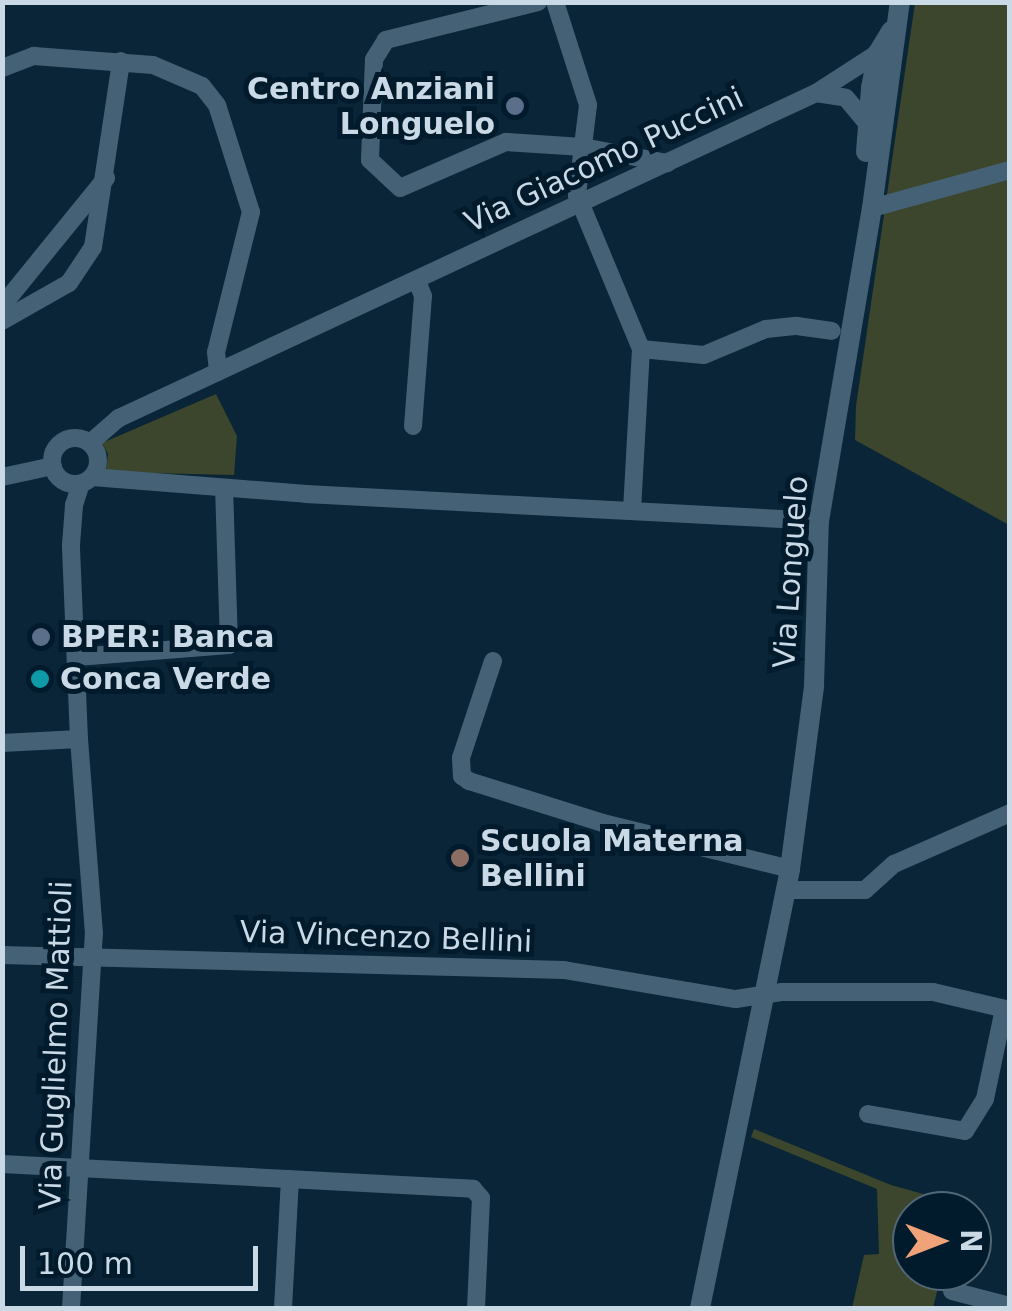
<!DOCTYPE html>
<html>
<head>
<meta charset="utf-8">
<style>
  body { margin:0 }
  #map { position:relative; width:1012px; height:1311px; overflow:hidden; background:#092537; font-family:"DejaVu Sans",sans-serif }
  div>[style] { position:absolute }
  .green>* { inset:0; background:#3b462c }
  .minor>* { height:18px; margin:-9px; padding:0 9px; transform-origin:9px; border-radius:9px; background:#456176 }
  .minor>.ring { margin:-9px; padding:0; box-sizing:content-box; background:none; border:18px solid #456176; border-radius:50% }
  .tertiary>* { height:20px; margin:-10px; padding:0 10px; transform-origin:10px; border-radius:10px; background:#456176 }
  .dots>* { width:28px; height:28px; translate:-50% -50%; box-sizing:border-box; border:5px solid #011b2c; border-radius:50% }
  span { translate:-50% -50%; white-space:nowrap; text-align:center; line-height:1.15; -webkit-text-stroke:10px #011b2c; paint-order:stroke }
  .poi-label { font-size:30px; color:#c9d9e5; font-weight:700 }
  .right { translate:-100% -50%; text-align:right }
  .left { translate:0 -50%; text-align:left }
  .street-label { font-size:30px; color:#c9d9e5 }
  .frame { position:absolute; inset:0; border:5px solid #c9d9e5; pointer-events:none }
  .north { position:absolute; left:892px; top:1191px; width:100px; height:100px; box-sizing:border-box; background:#011b2c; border:2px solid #516776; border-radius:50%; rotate:90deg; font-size:28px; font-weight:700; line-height:40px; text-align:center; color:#c9d9e5 }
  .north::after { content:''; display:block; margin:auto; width:35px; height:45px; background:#f0a278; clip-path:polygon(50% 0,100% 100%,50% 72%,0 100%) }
  .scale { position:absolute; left:20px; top:1246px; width:238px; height:45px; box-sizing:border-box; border:5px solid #c9d9e5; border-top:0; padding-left:12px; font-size:30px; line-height:35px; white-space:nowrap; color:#c9d9e5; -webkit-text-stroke:8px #011b2c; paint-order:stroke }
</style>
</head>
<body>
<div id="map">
  <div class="green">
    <i style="clip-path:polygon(915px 3px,1009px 3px,1009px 525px,855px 440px,856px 406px)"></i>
    <i style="clip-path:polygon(216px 394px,237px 436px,234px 475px,106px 472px,108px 454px,102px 443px)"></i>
    <i style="clip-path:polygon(754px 1129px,891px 1185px,959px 1204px,957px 1211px,912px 1211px,912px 1271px,942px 1271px,933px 1308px,852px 1308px,864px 1255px,879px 1254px,877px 1189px,751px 1137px)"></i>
  </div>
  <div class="minor">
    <i style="left:538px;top:2px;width:157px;rotate:166deg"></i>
    <i style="left:386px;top:40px;width:22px;rotate:122deg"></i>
    <i style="left:374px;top:59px;width:101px;rotate:92.3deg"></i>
    <i style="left:370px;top:160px;width:41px;rotate:43deg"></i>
    <i style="left:400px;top:188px;width:116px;rotate:-23.5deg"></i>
    <i style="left:506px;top:142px;width:77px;rotate:3.7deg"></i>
    <i style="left:583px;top:147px;width:86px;rotate:10.8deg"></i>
    <i style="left:555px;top:2px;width:108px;rotate:72.2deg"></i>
    <i style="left:588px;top:105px;width:91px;rotate:97deg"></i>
    <i style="left:577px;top:195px;width:167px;rotate:67.4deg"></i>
    <i style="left:641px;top:349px;width:160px;rotate:93.2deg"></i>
    <i style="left:2px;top:68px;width:34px;rotate:-21deg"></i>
    <i style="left:34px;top:56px;width:119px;rotate:4.3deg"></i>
    <i style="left:153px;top:65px;width:53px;rotate:23.2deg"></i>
    <i style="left:202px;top:86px;width:24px;rotate:52deg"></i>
    <i style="left:217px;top:105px;width:112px;rotate:72.4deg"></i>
    <i style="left:251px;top:212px;width:144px;rotate:104deg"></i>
    <i style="left:216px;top:352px;width:20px;rotate:84deg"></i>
    <i style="left:816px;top:93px;width:30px;rotate:9deg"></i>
    <i style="left:846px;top:98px;width:38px;rotate:50deg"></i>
    <i style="left:872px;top:208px;width:143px;rotate:-15.4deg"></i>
    <i style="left:2px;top:306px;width:165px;rotate:-50.9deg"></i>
    <i style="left:2px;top:321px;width:77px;rotate:-29.6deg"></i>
    <i style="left:69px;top:283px;width:43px;rotate:-56.3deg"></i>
    <i style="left:93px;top:247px;width:188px;rotate:-81.4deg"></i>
    <i style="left:641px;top:349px;width:63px;rotate:5.4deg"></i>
    <i style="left:704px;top:355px;width:67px;rotate:-22.8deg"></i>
    <i style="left:766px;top:329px;width:31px;rotate:-6deg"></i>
    <i style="left:797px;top:326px;width:35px;rotate:8deg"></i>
    <i style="left:413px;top:426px;width:130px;rotate:-85.6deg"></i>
    <i style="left:423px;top:296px;width:16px;rotate:-112deg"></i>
    <i class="ring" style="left:52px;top:438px;width:28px;height:28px"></i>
    <i style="left:90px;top:443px;width:38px;rotate:-41deg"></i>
    <i style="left:119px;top:418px;width:769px;rotate:-25deg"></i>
    <i style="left:816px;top:93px;width:74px;rotate:-32.8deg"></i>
    <i style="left:2px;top:477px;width:52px;rotate:-12.2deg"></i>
    <i style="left:92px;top:477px;width:215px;rotate:4.5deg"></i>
    <i style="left:306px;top:494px;width:514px;rotate:3.01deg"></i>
    <i style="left:77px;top:657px;width:152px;rotate:-4.5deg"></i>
    <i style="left:229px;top:645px;width:157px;rotate:-91.8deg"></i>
    <i style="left:493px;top:661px;width:102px;rotate:108.3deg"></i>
    <i style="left:461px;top:758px;width:18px;rotate:87deg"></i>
    <i style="left:462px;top:776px;width:9px;rotate:36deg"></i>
    <i style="left:469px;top:781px;width:140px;rotate:17.4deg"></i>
    <i style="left:603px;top:823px;width:193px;rotate:13.8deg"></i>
    <i style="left:2px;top:743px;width:77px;rotate:-3deg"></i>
    <i style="left:785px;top:890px;width:80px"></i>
    <i style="left:865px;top:890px;width:39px;rotate:-42deg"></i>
    <i style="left:894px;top:864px;width:127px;rotate:-23.7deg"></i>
    <i style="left:2px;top:955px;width:562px;rotate:1.53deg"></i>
    <i style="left:564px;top:970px;width:174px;rotate:9.6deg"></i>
    <i style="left:736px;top:999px;width:47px;rotate:-8.7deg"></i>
    <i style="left:782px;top:992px;width:151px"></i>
    <i style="left:933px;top:992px;width:79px;rotate:13.2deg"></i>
    <i style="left:868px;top:1114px;width:98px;rotate:9.9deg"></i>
    <i style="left:965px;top:1131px;width:38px;rotate:-58deg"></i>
    <i style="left:985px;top:1099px;width:92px;rotate:-78.1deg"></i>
    <i style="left:2px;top:1164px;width:472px;rotate:3deg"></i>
    <i style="left:473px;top:1189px;width:12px;rotate:48deg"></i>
    <i style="left:481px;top:1198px;width:110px;rotate:92.6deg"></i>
    <i style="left:952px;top:1291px;width:60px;rotate:14.5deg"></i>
    <i style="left:71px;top:1308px;width:375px;rotate:-86.5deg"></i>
    <i style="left:94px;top:934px;width:196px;rotate:-94.4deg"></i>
    <i style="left:79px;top:739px;width:194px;rotate:-92.4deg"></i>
    <i style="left:71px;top:545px;width:40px;rotate:-85.7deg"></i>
    <i style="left:74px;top:505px;width:22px;rotate:-72deg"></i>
    <i style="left:283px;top:1308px;width:129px;rotate:-86.9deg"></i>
  </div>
  <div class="tertiary">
    <i style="left:866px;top:152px;width:64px;rotate:-85.5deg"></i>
    <i style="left:871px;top:88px;width:36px;rotate:-79deg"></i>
    <i style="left:878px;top:53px;width:26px;rotate:-59deg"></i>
    <i style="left:700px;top:1308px;width:448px;rotate:-78.4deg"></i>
    <i style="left:790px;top:869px;width:185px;rotate:-82.5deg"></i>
    <i style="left:814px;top:686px;width:165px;rotate:-88.3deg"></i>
    <i style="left:819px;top:521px;width:317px;rotate:-80.4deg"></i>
    <i style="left:872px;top:208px;width:208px;rotate:-82.3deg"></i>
  </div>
  <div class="dots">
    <i style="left:515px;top:106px;background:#5c6f8a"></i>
    <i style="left:41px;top:637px;background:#5c6f8a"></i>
    <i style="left:40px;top:679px;background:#0f9aa8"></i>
    <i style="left:460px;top:858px;background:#8d6e63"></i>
  </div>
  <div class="poi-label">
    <span class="right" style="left:495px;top:106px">Centro Anziani<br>Longuelo</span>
    <span class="left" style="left:61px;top:637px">BPER: Banca</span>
    <span class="left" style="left:60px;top:679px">Conca Verde</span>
    <span class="left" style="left:480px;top:858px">Scuola Materna<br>Bellini</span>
  </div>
  <div class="street-label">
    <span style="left:604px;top:160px;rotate:-25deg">Via Giacomo Puccini</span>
    <span style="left:791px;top:572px;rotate:-86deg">Via Longuelo</span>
    <span style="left:386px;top:937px;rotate:2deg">Via Vincenzo Bellini</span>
    <span style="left:56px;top:1045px;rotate:-88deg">Via Guglielmo Mattioli</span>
  </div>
  <div class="frame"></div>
  <div class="north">N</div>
  <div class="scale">100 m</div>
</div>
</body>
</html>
